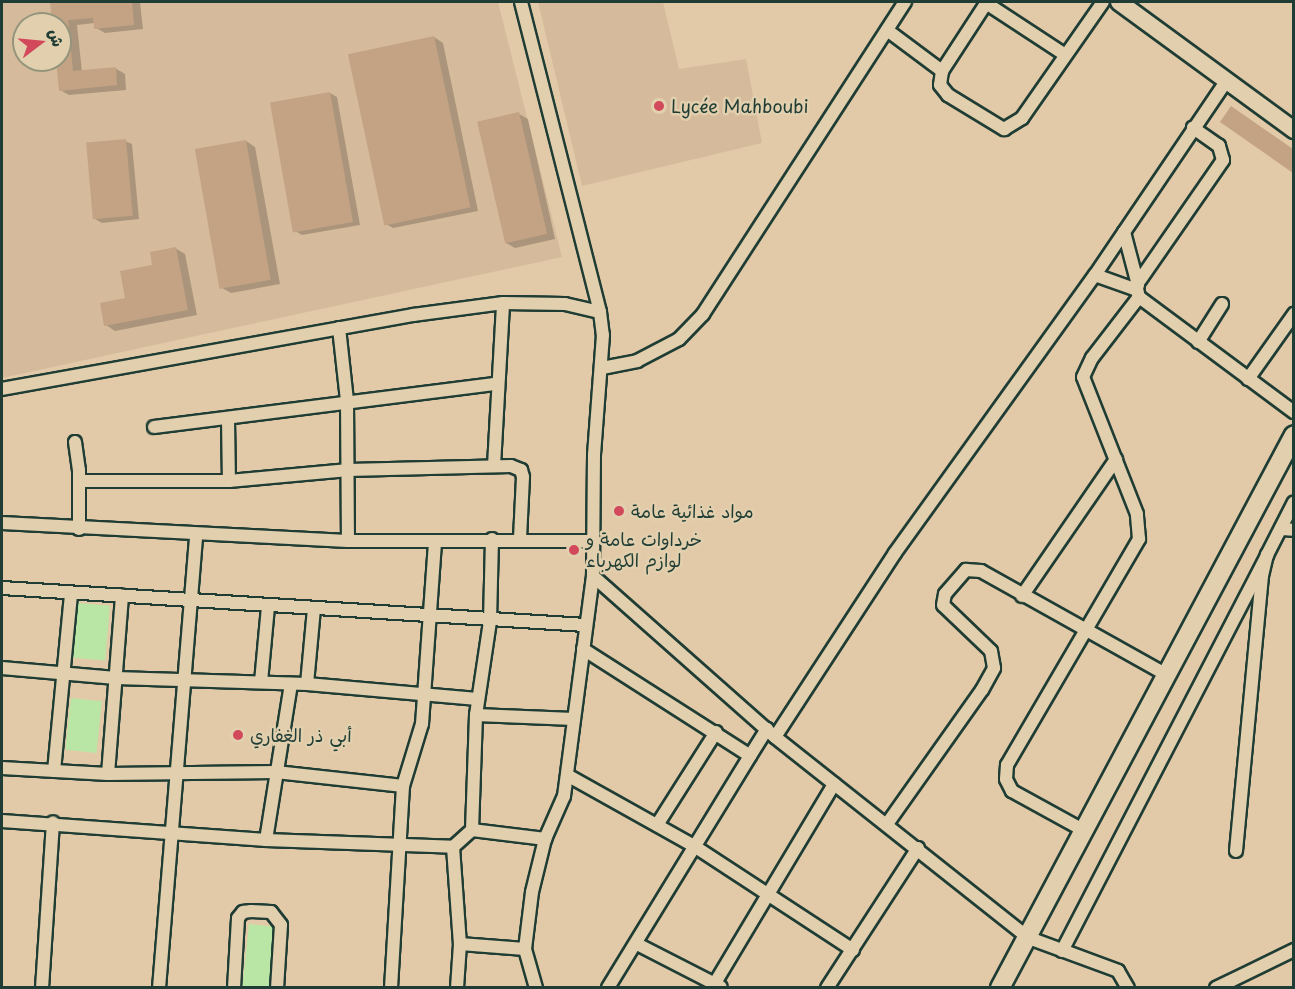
<!DOCTYPE html>
<html>
<head>
<meta charset="utf-8">
<style>
  body { margin:0 }
  #map { position:relative; width:1295px; height:989px; overflow:hidden; background:#e2caa8; font-family:"Playpen Sans","Playpen Sans Arabic",sans-serif }
  div>[style] { position:absolute }
  .built>* { inset:0; background:#d5bb9b }
  .green>* { inset:0; background:#b9e6a5; transform-origin:0 0 }
  .shadow>* { inset:0; background:#0003 }
  .building>* { inset:0; background:#c4a384; transform-origin:0 0 }
  .roads { filter:drop-shadow(2px 0 #1f3d34) drop-shadow(-2px 0 #1f3d34) drop-shadow(0 2px #1f3d34) drop-shadow(0 -2px #1f3d34) }
  .minor>* { height:12px; margin:-6px; padding:0 6px; transform-origin:6px; border-radius:6px; background:#e2cfad }
  .secondary>* { height:16px; margin:-8px; padding:0 8px; transform-origin:8px; border-radius:8px; background:#e2cfad }
  .primary>* { height:18px; margin:-9px; padding:0 9px; transform-origin:9px; border-radius:9px; background:#e2cfad }
  .dots>* { width:16px; height:16px; translate:-50% -50%; box-sizing:border-box; border:3px solid #e2cfad; border-radius:50% }
  span { translate:-50% -50%; white-space:nowrap; text-align:center; line-height:1.15; -webkit-text-stroke:5px #e2cfad; paint-order:stroke }
  .poi-label { font-size:18px; color:#1f3d34 }
  .left { translate:0 -50%; text-align:left }
  .frame { position:absolute; inset:0; border:3px solid #1f3d34; pointer-events:none }
  .north { position:absolute; left:12px; top:12px; width:60px; height:60px; box-sizing:border-box; background:#e2cfad; border:2px solid #94957d; border-radius:50%; rotate:74deg; font-size:16px; font-weight:700; line-height:24px; text-align:center; color:#1f3d34 }
  .north::after { content:''; display:block; margin:auto; width:21px; height:27px; background:#d1495b; clip-path:polygon(50% 0,100% 100%,50% 72%,0 100%) }
</style>
</head>
<body>
<div id="map">
  <div class="built">
    <i style="clip-path:polygon(evenodd,2px 2px,498px 2px,562px 257px,2px 378px,2px 2px,24px 24px,60px 24px,60px 60px,24px 60px,24px 24px)"></i>
    <i style="clip-path:polygon(538px 2px,663px 2px,679px 69px,746px 59px,762px 143px,582px 186px)"></i>
  </div>
  <div class="green">
    <i style="left:78px;top:603px;width:32px;height:55px;rotate:5deg"></i>
    <i style="left:71px;top:698px;width:31px;height:52px;rotate:6deg"></i>
    <i style="left:249px;top:924px;width:28px;height:64px;rotate:6deg"></i>
  </div>
  <div class="shadow">
    <i style="clip-path:polygon(51px 2px,140px 2px,143px 29px,105px 33px,96px 28px,95px 23px,77px 25px,82px 72px,115px 68px,125px 74px,126px 90px,69px 95px,60px 90px,60px 24px,54px 24px)"></i>
    <i style="clip-path:polygon(434px 37px,443px 43px,478px 211px,393px 228px,384px 223px)"></i>
    <i style="clip-path:polygon(330px 93px,337px 97px,360px 225px,302px 235px,295px 231px)"></i>
    <i style="clip-path:polygon(519px 114px,528px 119px,555px 239px,515px 248px,506px 243px)"></i>
    <i style="clip-path:polygon(125px 141px,132px 144px,139px 219px,102px 223px,95px 219px)"></i>
    <i style="clip-path:polygon(246px 141px,255px 147px,280px 284px,231px 293px,222px 288px)"></i>
    <i style="clip-path:polygon(175px 248px,185px 254px,197px 315px,115px 331px,106px 325px)"></i>
  </div>
  <div class="building">
    <i style="clip-path:polygon(50px 2px,132px 2px,134px 25px,94px 29px,93px 18px,68px 20px,73px 71px,116px 67px,117px 85px,59px 91px,56px 60px,60px 60px,60px 24px,52px 24px)"></i>
    <i style="left:434px;top:36px;width:175px;height:88px;rotate:78deg"></i>
    <i style="left:330px;top:92px;width:132px;height:61px;rotate:80deg"></i>
    <i style="clip-path:polygon(1231px 106px,1293px 149px,1293px 173px,1220px 122px)"></i>
    <i style="left:519px;top:112px;width:125px;height:43px;rotate:77deg"></i>
    <i style="left:126px;top:139px;width:77px;height:40px;rotate:85deg"></i>
    <i style="left:246px;top:140px;width:142px;height:52px;rotate:80deg"></i>
    <i style="clip-path:polygon(176px 247px,188px 310px,104px 326px,100px 303px,125px 298px,120px 271px,152px 265px,150px 252px)"></i>
  </div>
  <div class="roads">
    <div class="minor">
      <i style="left:521px;top:2px;width:320px;rotate:75.7deg"></i>
      <i style="left:600px;top:312px;width:23px;rotate:83deg"></i>
      <i style="left:603px;top:335px;width:120px;rotate:94.3deg"></i>
      <i style="left:594px;top:455px;width:121px;rotate:90.5deg"></i>
      <i style="left:593px;top:576px;width:243px;rotate:41.5deg"></i>
      <i style="left:775px;top:737px;width:324px;rotate:38.4deg"></i>
      <i style="left:1029px;top:938px;width:95px;rotate:20.3deg"></i>
      <i style="left:1118px;top:971px;width:20px;rotate:60deg"></i>
      <i style="left:987px;top:2px;width:82px;rotate:123.1deg"></i>
      <i style="left:942px;top:71px;width:14px;rotate:98deg"></i>
      <i style="left:940px;top:85px;width:13px;rotate:51deg"></i>
      <i style="left:948px;top:95px;width:66px;rotate:31.3deg"></i>
      <i style="left:1004px;top:129px;width:21px;rotate:-31deg"></i>
      <i style="left:1022px;top:118px;width:141px;rotate:-55.1deg"></i>
      <i style="left:986px;top:3px;width:93px;rotate:33.2deg"></i>
      <i style="left:887px;top:30px;width:69px;rotate:36.7deg"></i>
      <i style="left:1124px;top:232px;width:55px;rotate:75.2deg"></i>
      <i style="left:1095px;top:275px;width:45px;rotate:19.7deg"></i>
      <i style="left:1137px;top:290px;width:7px;rotate:74deg"></i>
      <i style="left:1139px;top:297px;width:193px;rotate:36.6deg"></i>
      <i style="left:1140px;top:280px;width:146px;rotate:-55.3deg"></i>
      <i style="left:1223px;top:160px;width:15px;rotate:-106deg"></i>
      <i style="left:1219px;top:146px;width:32px;rotate:-145deg"></i>
      <i style="left:339px;top:328px;width:73px;rotate:83.7deg"></i>
      <i style="left:347px;top:401px;width:140px;rotate:89.6deg"></i>
      <i style="left:1198px;top:342px;width:45px;rotate:-57.7deg"></i>
      <i style="left:602px;top:368px;width:36px;rotate:-11deg"></i>
      <i style="left:637px;top:361px;width:47px;rotate:-27.6deg"></i>
      <i style="left:679px;top:339px;width:35px;rotate:-46deg"></i>
      <i style="left:703px;top:314px;width:372px;rotate:-57.1deg"></i>
      <i style="left:1248px;top:379px;width:80px;rotate:-54.7deg"></i>
      <i style="left:2px;top:389px;width:418px;rotate:-10.2deg"></i>
      <i style="left:413px;top:315px;width:91px;rotate:-7.6deg"></i>
      <i style="left:503px;top:303px;width:62px;rotate:0.9deg"></i>
      <i style="left:565px;top:304px;width:36px;rotate:13deg"></i>
      <i style="left:228px;top:420px;width:61px;rotate:89.1deg"></i>
      <i style="left:154px;top:427px;width:345px;rotate:-7.2deg"></i>
      <i style="left:75px;top:442px;width:28px;rotate:82deg"></i>
      <i style="left:79px;top:470px;width:59px;rotate:90deg"></i>
      <i style="left:494px;top:466px;width:163px;rotate:-86.8deg"></i>
      <i style="left:79px;top:481px;width:150px"></i>
      <i style="left:229px;top:481px;width:120px;rotate:-5.3deg"></i>
      <i style="left:348px;top:470px;width:163px;rotate:-1.4deg"></i>
      <i style="left:511px;top:466px;width:11px;rotate:22deg"></i>
      <i style="left:521px;top:470px;width:7px;rotate:74deg"></i>
      <i style="left:523px;top:477px;width:62px;rotate:92.8deg"></i>
      <i style="left:2px;top:523px;width:346px;rotate:3deg"></i>
      <i style="left:348px;top:541px;width:243px"></i>
      <i style="left:1281px;top:529px;width:13px;rotate:4deg"></i>
      <i style="left:2px;top:588px;width:584px;rotate:3.63deg"></i>
      <i style="left:1022px;top:596px;width:166px;rotate:-55.5deg"></i>
      <i style="left:583px;top:649px;width:198px;rotate:32.6deg"></i>
      <i style="left:750px;top:756px;width:272px;rotate:121.5deg"></i>
      <i style="left:2px;top:668px;width:114px;rotate:5deg"></i>
      <i style="left:116px;top:678px;width:191px;rotate:1.8deg"></i>
      <i style="left:307px;top:684px;width:171px;rotate:5deg"></i>
      <i style="left:261px;top:682px;width:75px;rotate:-84.7deg"></i>
      <i style="left:307px;top:684px;width:75px;rotate:-84.7deg"></i>
      <i style="left:476px;top:715px;width:98px;rotate:2.3deg"></i>
      <i style="left:775px;top:737px;width:220px;rotate:-56.9deg"></i>
      <i style="left:895px;top:553px;width:342px;rotate:-54.3deg"></i>
      <i style="left:1095px;top:275px;width:235px;rotate:-55.9deg"></i>
      <i style="left:750px;top:756px;width:32px;rotate:-58deg"></i>
      <i style="left:2px;top:768px;width:106px;rotate:3.2deg"></i>
      <i style="left:108px;top:774px;width:168px;rotate:-0.7deg"></i>
      <i style="left:276px;top:772px;width:128px;rotate:6.3deg"></i>
      <i style="left:54px;top:771px;width:179px;rotate:-84.5deg"></i>
      <i style="left:108px;top:774px;width:179px;rotate:-85.5deg"></i>
      <i style="left:567px;top:775px;width:145px;rotate:29.2deg"></i>
      <i style="left:694px;top:846px;width:190px;rotate:33.2deg"></i>
      <i style="left:2px;top:821px;width:265px;rotate:4.1deg"></i>
      <i style="left:266px;top:840px;width:187px;rotate:2.1deg"></i>
      <i style="left:453px;top:847px;width:25px;rotate:-42deg"></i>
      <i style="left:472px;top:830px;width:115px;rotate:-88deg"></i>
      <i style="left:476px;top:715px;width:95px;rotate:-81.5deg"></i>
      <i style="left:490px;top:621px;width:82px;rotate:-88.6deg"></i>
      <i style="left:887px;top:824px;width:164px;rotate:-54.7deg"></i>
      <i style="left:982px;top:690px;width:25px;rotate:-61deg"></i>
      <i style="left:994px;top:668px;width:17px;rotate:-100deg"></i>
      <i style="left:991px;top:651px;width:66px;rotate:-136.2deg"></i>
      <i style="left:943px;top:605px;width:11px;rotate:-80deg"></i>
      <i style="left:945px;top:594px;width:32px;rotate:-49deg"></i>
      <i style="left:966px;top:570px;width:15px;rotate:4deg"></i>
      <i style="left:981px;top:571px;width:213px;rotate:29.2deg"></i>
      <i style="left:657px;top:825px;width:110px;rotate:-57.6deg"></i>
      <i style="left:472px;top:830px;width:74px;rotate:7deg"></i>
      <i style="left:1083px;top:830px;width:81px;rotate:-151.2deg"></i>
      <i style="left:1012px;top:791px;width:13px;rotate:-117deg"></i>
      <i style="left:1006px;top:779px;width:14px;rotate:-86deg"></i>
      <i style="left:1007px;top:765px;width:262px;rotate:-59.7deg"></i>
      <i style="left:1139px;top:539px;width:25px;rotate:-95deg"></i>
      <i style="left:1137px;top:514px;width:147px;rotate:-111.5deg"></i>
      <i style="left:1083px;top:377px;width:21px;rotate:-65deg"></i>
      <i style="left:1092px;top:358px;width:77px;rotate:-52.4deg"></i>
      <i style="left:266px;top:840px;width:158px;rotate:-80.9deg"></i>
      <i style="left:453px;top:847px;width:97px;rotate:85.9deg"></i>
      <i style="left:460px;top:944px;width:44px;rotate:93.9deg"></i>
      <i style="left:1236px;top:851px;width:276px;rotate:-84.6deg"></i>
      <i style="left:1262px;top:576px;width:22px;rotate:-77deg"></i>
      <i style="left:1267px;top:555px;width:59px;rotate:-63deg"></i>
      <i style="left:460px;top:944px;width:65px;rotate:4.4deg"></i>
      <i style="left:637px;top:944px;width:94px;rotate:27.1deg"></i>
      <i style="left:1062px;top:951px;width:446px;rotate:-62.6deg"></i>
      <i style="left:42px;top:988px;width:166px;rotate:-86.2deg"></i>
      <i style="left:159px;top:988px;width:454px;rotate:-85.3deg"></i>
      <i style="left:234px;top:988px;width:70px;rotate:-86.7deg"></i>
      <i style="left:238px;top:918px;width:8px;rotate:-50deg"></i>
      <i style="left:243px;top:912px;width:8px;rotate:-7deg"></i>
      <i style="left:251px;top:911px;width:20px;rotate:3deg"></i>
      <i style="left:271px;top:912px;width:16px;rotate:52deg"></i>
      <i style="left:281px;top:925px;width:63px;rotate:93.6deg"></i>
      <i style="left:391px;top:988px;width:202px;rotate:-86.6deg"></i>
      <i style="left:403px;top:786px;width:65px;rotate:-73deg"></i>
      <i style="left:422px;top:724px;width:182px;rotate:-85.9deg"></i>
      <i style="left:536px;top:988px;width:41px;rotate:-105.8deg"></i>
      <i style="left:525px;top:949px;width:57px;rotate:-83deg"></i>
      <i style="left:532px;top:892px;width:55px;rotate:-76.2deg"></i>
      <i style="left:545px;top:839px;width:47px;rotate:-66.2deg"></i>
      <i style="left:564px;top:796px;width:222px;rotate:-82.5deg"></i>
      <i style="left:712px;top:988px;width:238px;rotate:-59.1deg"></i>
      <i style="left:827px;top:988px;width:167px;rotate:-57deg"></i>
      <i style="left:1216px;top:988px;width:87px;rotate:-26deg"></i>
    </div>
    <div class="secondary">
      <i style="left:1119px;top:2px;width:217px;rotate:36.2deg"></i>
    </div>
    <div class="primary">
      <i style="left:1000px;top:988px;width:626px;rotate:-62deg"></i>
    </div>
  </div>
  <div class="dots">
    <i style="left:659px;top:106px;background:#d1495b"></i>
    <i style="left:619px;top:511px;background:#d1495b"></i>
    <i style="left:574px;top:550px;background:#d1495b"></i>
    <i style="left:238px;top:735px;background:#d1495b"></i>
  </div>
  <div class="poi-label">
    <span class="left" style="left:671px;top:106px">Lycée Mahboubi</span>
    <span class="left" style="left:631px;top:511px">مواد غذائية عامة</span>
    <span class="left" style="left:586px;top:550px">خرداوات عامة و<br>لوازم الكهرباء</span>
    <span class="left" style="left:250px;top:735px">أبي ذر الغفاري</span>
  </div>
  <div class="frame"></div>
  <div class="north">ش</div>
</div>
</body>
</html>
